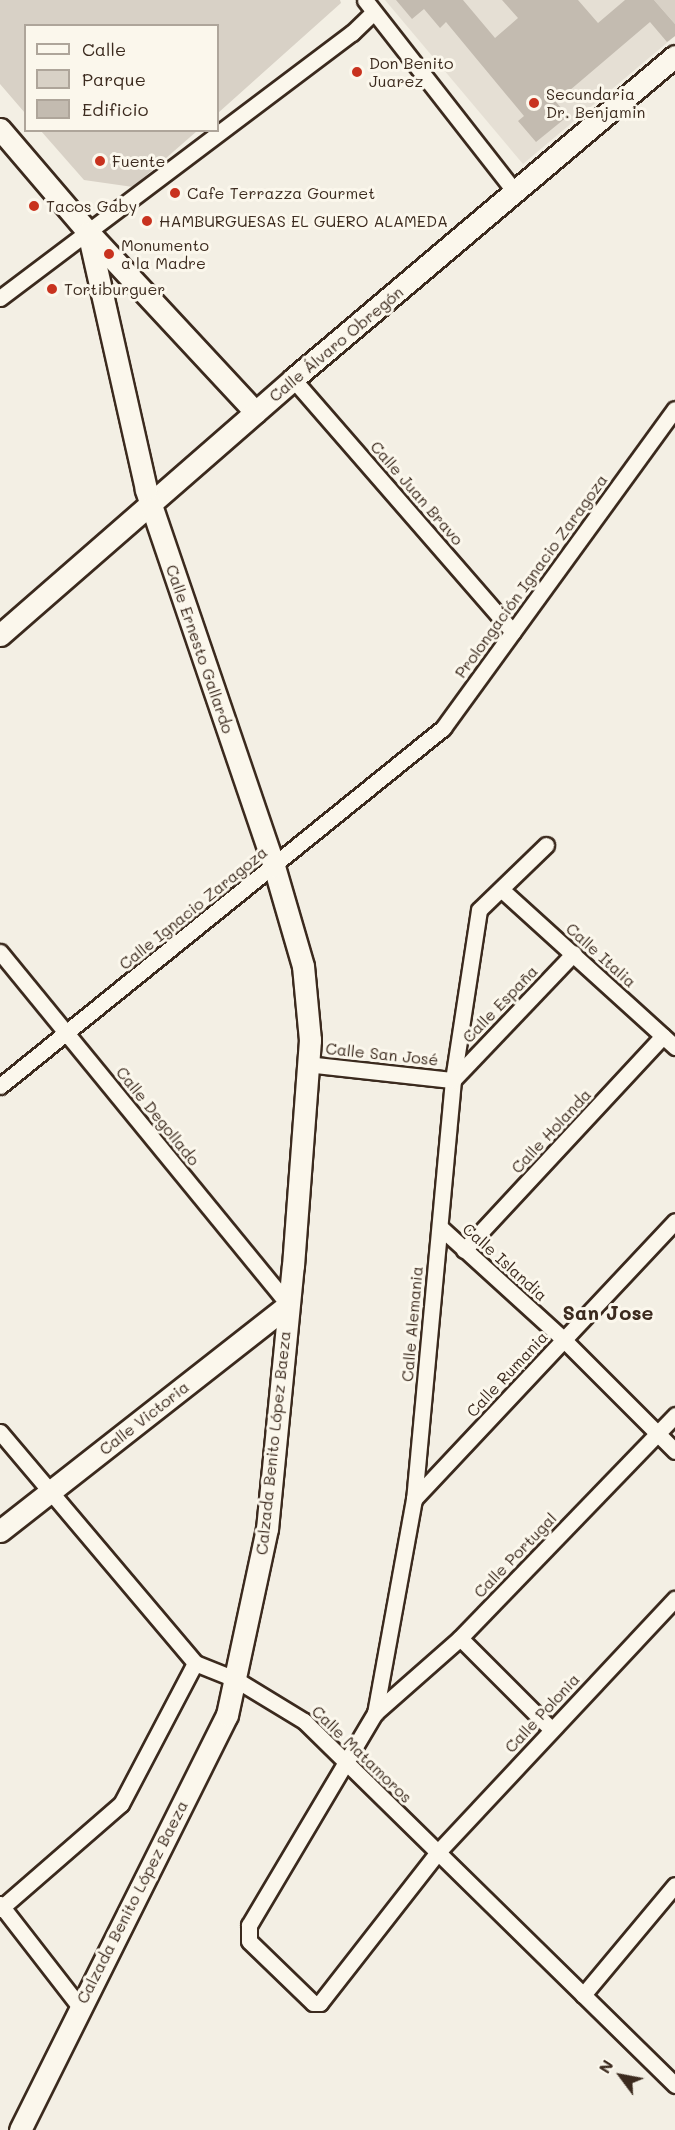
<!DOCTYPE html>
<html>
<head>
<meta charset="utf-8">
<style>
  body { margin:0 }
  #map { position:relative; width:675px; height:2130px; overflow:hidden; background:#f3efe4; font-family:Mali,sans-serif }
  div>[style] { position:absolute }
  .built>* { inset:0; background:#e5dfd4 }
  .green>* { inset:0; background:#d8d1c6 }
  .building>* { inset:0; background:#c3bbb0 }
  .roads { filter:drop-shadow(2px 0 #3b2a1e) drop-shadow(-2px 0 #3b2a1e) drop-shadow(0 2px #3b2a1e) drop-shadow(0 -2px #3b2a1e) }
  .street>* { height:15px; margin:-7.5px; padding:0 7.5px; transform-origin:7.5px; border-radius:7.5px; background:#fbf7ec }
  .secondary>* { height:21px; margin:-10.5px; padding:0 10.5px; transform-origin:10.5px; border-radius:10.5px; background:#fbf7ec }
  .dots>* { width:16px; height:16px; translate:-50% -50%; box-sizing:border-box; border:3px solid #fbf7ec; border-radius:50% }
  span { translate:-50% -50%; white-space:nowrap; text-align:center; line-height:1.15; -webkit-text-stroke:6px #fbf7ec; paint-order:stroke }
  .poi-label { font-size:16px; color:#3b2a1e }
  .left { translate:0 -50%; text-align:left }
  .street-label { font-size:16px; color:#3b2a1e }
  .quarter-label { font-size:20px; color:#3b2a1e; font-weight:700 }
  .legend { position:absolute; left:24px; top:24px; width:195px; height:108px; box-sizing:border-box; background:#fbf7ec; border:2px solid #aea59a; margin:0; padding:8px 10px; list-style:none; font-size:18px; color:#3b2a1e }
  .legend li { display:flex; align-items:center; gap:12px; height:30px }
  .legend b { width:30px; border:2px solid #aea59a }
  .north { position:absolute; left:591px; top:2046px; width:60px; height:60px; -webkit-text-stroke:4px #fbf7ec; paint-order:stroke; rotate:302deg; font-size:16px; font-weight:700; line-height:24px; text-align:center; color:#3b2a1e }
  .north::after { content:''; display:block; margin:auto; width:21px; height:27px; background:#3b2a1e; clip-path:polygon(50% 0,100% 100%,50% 72%,0 100%) }
</style>
</head>
<body>
<div id="map">
  <div class="built">
    <i style="clip-path:polygon(385px 0,654px 0,675px 36px,523px 164px)"></i>
  </div>
  <div class="green">
    <i style="clip-path:polygon(0 0,340px 0,341px 3px,218px 113px,218px 26px,26px 26px,25px 113px,0 84px)"></i>
    <i style="clip-path:polygon(654px 0,675px 0,675px 24px)"></i>
    <i style="clip-path:polygon(41px 131px,197px 131px,133px 187px,84px 180px)"></i>
  </div>
  <div class="building">
    <i style="clip-path:polygon(396px 0,463px 0,495px 38px,518px 18px,502px 0,578px 0,598px 23px,625px 0,654px 0,675px 24px,675px 36px,667px 42px,650px 22px,556px 102px,568px 116px,536px 142px,518px 121px,524px 116px,446px 22px,440px 28px,424px 9px,412px 19px)"></i>
  </div>
  <div class="roads">
    <div class="street">
      <i style="left:365px;top:0;width:245px;rotate:52deg"></i>
      <i style="left:0;top:298px;width:441px;rotate:-37deg"></i>
      <i style="left:352px;top:33px;width:30px;rotate:-44deg"></i>
      <i style="left:293px;top:379px;width:335px;rotate:49deg"></i>
      <i style="left:546px;top:845px;width:93px;rotate:135.9deg"></i>
      <i style="left:479px;top:910px;width:172px;rotate:98.7deg"></i>
      <i style="left:453px;top:1080px;width:421px;rotate:95.3deg"></i>
      <i style="left:414px;top:1499px;width:218px;rotate:100.3deg"></i>
      <i style="left:375px;top:1713px;width:247px;rotate:120.7deg"></i>
      <i style="left:249px;top:1925px;width:16px;rotate:90deg"></i>
      <i style="left:249px;top:1941px;width:89px;rotate:44.1deg"></i>
      <i style="left:313px;top:2003px;width:7px"></i>
      <i style="left:320px;top:2003px;width:192px;rotate:-52deg"></i>
      <i style="left:438px;top:1852px;width:347px;rotate:-46.9deg"></i>
      <i style="left:502px;top:890px;width:234px;rotate:42.2deg"></i>
      <i style="left:0;top:952px;width:455px;rotate:50.7deg"></i>
      <i style="left:307px;top:1064px;width:147px;rotate:6.3deg"></i>
      <i style="left:453px;top:1080px;width:175px;rotate:-46.4deg"></i>
      <i style="left:0;top:1086px;width:570px;rotate:-38.94deg"></i>
      <i style="left:443px;top:728px;width:394px;rotate:-54deg"></i>
      <i style="left:440px;top:1227px;width:168px;rotate:42.3deg"></i>
      <i style="left:564px;top:1340px;width:157px;rotate:45deg"></i>
      <i style="left:464px;top:1250px;width:292px;rotate:-47.1deg"></i>
      <i style="left:0;top:1432px;width:302px;rotate:49.8deg"></i>
      <i style="left:195px;top:1663px;width:43px;rotate:21.8deg"></i>
      <i style="left:235px;top:1679px;width:81px;rotate:31.3deg"></i>
      <i style="left:304px;top:1721px;width:520px;rotate:44.45deg"></i>
      <i style="left:414px;top:1499px;width:381px;rotate:-46.8deg"></i>
      <i style="left:460px;top:1638px;width:129px;rotate:45deg"></i>
      <i style="left:375px;top:1713px;width:113px;rotate:-41.4deg"></i>
      <i style="left:460px;top:1638px;width:310px;rotate:-46deg"></i>
      <i style="left:0;top:1904px;width:129px;rotate:52.2deg"></i>
      <i style="left:0;top:1909px;width:160px;rotate:-41deg"></i>
      <i style="left:121px;top:1804px;width:159px;rotate:-62.3deg"></i>
      <i style="left:583px;top:1995px;width:143px;rotate:-50.1deg"></i>
    </div>
    <div class="secondary">
      <i style="left:0;top:129px;width:135px;rotate:49.5deg"></i>
      <i style="left:88px;top:232px;width:246px;rotate:47.1deg"></i>
      <i style="left:0;top:635px;width:389px;rotate:-41.1deg"></i>
      <i style="left:293px;top:379px;width:500px;rotate:-40.22deg"></i>
      <i style="left:0;top:1531px;width:365px;rotate:-38.1deg"></i>
      <i style="left:20px;top:2130px;width:464px;rotate:-63.5deg"></i>
      <i style="left:227px;top:1715px;width:190px;rotate:-77.9deg"></i>
      <i style="left:267px;top:1529px;width:264px;rotate:-84.4deg"></i>
      <i style="left:293px;top:1266px;width:227px;rotate:-85.7deg"></i>
      <i style="left:310px;top:1040px;width:74px;rotate:-95.4deg"></i>
      <i style="left:303px;top:966px;width:104px;rotate:-106.2deg"></i>
      <i style="left:274px;top:866px;width:398px;rotate:-108.8deg"></i>
      <i style="left:146px;top:489px;width:263px;rotate:-102.7deg"></i>
    </div>
  </div>
  <div class="dots">
    <i style="left:357px;top:72px;background:#c8321e"></i>
    <i style="left:534px;top:103px;background:#c8321e"></i>
    <i style="left:100px;top:161px;background:#c8321e"></i>
    <i style="left:175px;top:193px;background:#c8321e"></i>
    <i style="left:34px;top:206px;background:#c8321e"></i>
    <i style="left:147px;top:221px;background:#c8321e"></i>
    <i style="left:109px;top:254px;background:#c8321e"></i>
    <i style="left:52px;top:289px;background:#c8321e"></i>
  </div>
  <div class="poi-label">
    <span class="left" style="left:369px;top:72px">Don Benito<br>Juarez</span>
    <span class="left" style="left:546px;top:103px">Secundaria<br>Dr. Benjamin</span>
    <span class="left" style="left:112px;top:161px">Fuente</span>
    <span class="left" style="left:187px;top:193px">Cafe Terrazza Gourmet</span>
    <span class="left" style="left:46px;top:206px">Tacos Gaby</span>
    <span class="left" style="left:159px;top:221px">HAMBURGUESAS EL GUERO ALAMEDA</span>
    <span class="left" style="left:121px;top:254px">Monumento<br>a la Madre</span>
    <span class="left" style="left:64px;top:289px">Tortiburguer</span>
  </div>
  <div class="street-label">
    <span style="left:336px;top:344px;rotate:-40deg">Calle Álvaro Obregón</span>
    <span style="left:417px;top:493px;rotate:49deg">Calle Juan Bravo</span>
    <span style="left:531px;top:576px;rotate:-54deg">Prolongación Ignacio Zaragoza</span>
    <span style="left:200px;top:649px;rotate:71deg">Calle Ernesto Gallardo</span>
    <span style="left:193px;top:908px;rotate:-39deg">Calle Ignacio Zaragoza</span>
    <span style="left:601px;top:955px;rotate:42deg">Calle Italia</span>
    <span style="left:500px;top:1004px;rotate:-46deg">Calle España</span>
    <span style="left:382px;top:1054px;rotate:6deg">Calle San José</span>
    <span style="left:158px;top:1116px;rotate:51deg">Calle Degollado</span>
    <span style="left:551px;top:1131px;rotate:-47deg">Calle Holanda</span>
    <span style="left:505px;top:1262px;rotate:42deg">Calle Islandia</span>
    <span style="left:412px;top:1324px;rotate:-85deg">Calle Alemania</span>
    <span style="left:507px;top:1374px;rotate:-47deg">Calle Rumania</span>
    <span style="left:144px;top:1418px;rotate:-38deg">Calle Victoria</span>
    <span style="left:273px;top:1443px;rotate:-84deg">Calzada Benito López Baeza</span>
    <span style="left:515px;top:1555px;rotate:-46deg">Calle Portugal</span>
    <span style="left:542px;top:1713px;rotate:-47deg">Calle Polonia</span>
    <span style="left:362px;top:1754px;rotate:44deg">Calle Matamoros</span>
    <span style="left:132px;top:1902px;rotate:-63deg">Calzada Benito López Baeza</span>
  </div>
  <div class="quarter-label">
    <span style="left:608px;top:1312px">San Jose</span>
  </div>
  <ul class="legend">
  <li><b style="height:8px;background:#fbf7ec"></b>Calle</li>
  <li><b style="height:16px;background:#d8d1c6"></b>Parque</li>
  <li><b style="height:16px;background:#c3bbb0"></b>Edificio</li>
  </ul>
  <div class="north">N</div>
</div>
</body>
</html>
